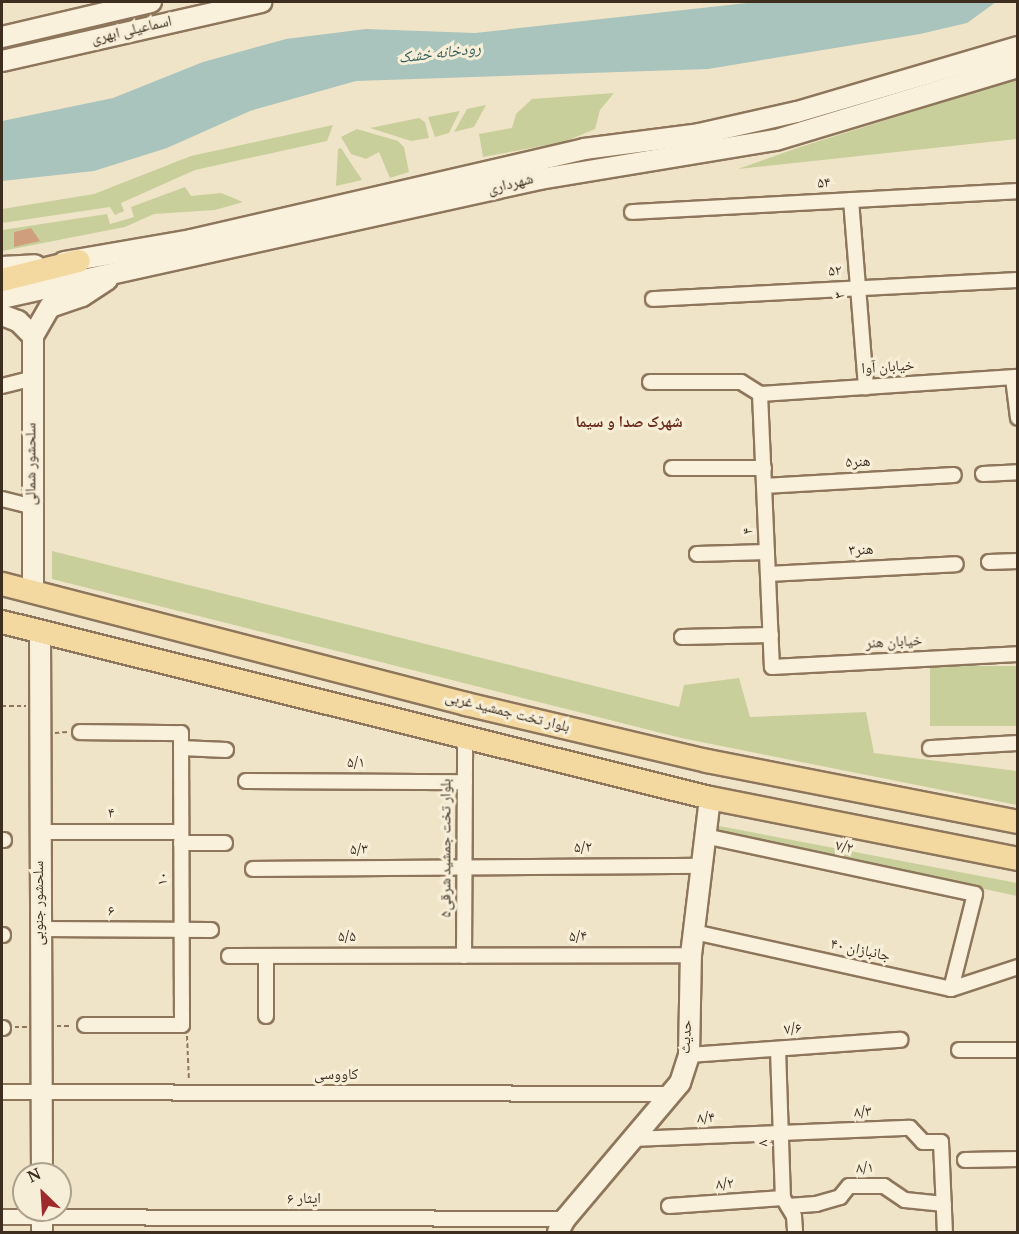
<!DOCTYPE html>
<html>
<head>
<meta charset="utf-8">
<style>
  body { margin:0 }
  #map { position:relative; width:1019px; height:1234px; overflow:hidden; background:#f0e4c8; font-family:Georgia,"Noto Naskh Arabic",serif }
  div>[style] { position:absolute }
  .green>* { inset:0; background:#c9cf9b; transform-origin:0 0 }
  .water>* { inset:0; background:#a9c4bc }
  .building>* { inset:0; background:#cf9f7d }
  .path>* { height:2px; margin-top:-1px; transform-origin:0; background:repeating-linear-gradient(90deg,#8d765c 0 4.5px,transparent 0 7.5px) }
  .roads { filter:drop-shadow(2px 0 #8d765c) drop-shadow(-2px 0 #8d765c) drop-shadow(0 2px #8d765c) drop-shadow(0 -2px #8d765c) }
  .street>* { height:14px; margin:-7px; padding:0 7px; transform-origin:7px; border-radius:7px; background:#faf1dc }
  .secondary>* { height:20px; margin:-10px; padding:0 10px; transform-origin:10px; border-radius:10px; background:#faf1dc }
  .primary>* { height:22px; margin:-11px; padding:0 11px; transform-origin:11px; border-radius:11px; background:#f3d9a0 }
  span { translate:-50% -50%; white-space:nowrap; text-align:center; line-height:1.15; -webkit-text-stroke:6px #f7eed8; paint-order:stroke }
  .street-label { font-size:15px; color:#3d2e20 }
  .water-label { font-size:16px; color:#2f5d5a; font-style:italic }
  .neighbourhood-label { font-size:16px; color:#6b2e1e; font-weight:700 }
  .frame { position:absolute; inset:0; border:3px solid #3d2e20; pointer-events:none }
  .north { position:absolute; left:12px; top:1162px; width:60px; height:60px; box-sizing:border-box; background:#f7eed8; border:2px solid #ada18e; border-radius:50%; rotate:335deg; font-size:16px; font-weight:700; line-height:24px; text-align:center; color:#3d2e20 }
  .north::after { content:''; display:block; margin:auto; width:21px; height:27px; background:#9e2a2b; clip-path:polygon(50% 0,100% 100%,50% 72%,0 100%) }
</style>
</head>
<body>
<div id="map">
  <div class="green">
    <i style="clip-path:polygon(1017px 79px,1017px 139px,738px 169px,797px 148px)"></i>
    <i style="clip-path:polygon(614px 93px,600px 110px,595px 129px,564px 142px,483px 157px,479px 134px,512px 128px,516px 114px,532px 99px)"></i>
    <i style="clip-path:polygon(486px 105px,474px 127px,454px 132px,467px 109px)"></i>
    <i style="clip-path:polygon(460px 111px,449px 133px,435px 137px,428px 117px)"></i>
    <i style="clip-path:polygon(419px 118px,425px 122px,429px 138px,411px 141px,370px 128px)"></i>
    <i style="clip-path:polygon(333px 125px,327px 141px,195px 170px,121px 203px,124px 211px,115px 215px,110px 207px,2px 223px,2px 209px,94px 194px,191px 156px)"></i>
    <i style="clip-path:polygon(357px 129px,398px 141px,404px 147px,409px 172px,390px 178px,379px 152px,366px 159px,351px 154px,341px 137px)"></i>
    <i style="clip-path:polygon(341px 148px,362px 180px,336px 186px,338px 149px)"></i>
    <i style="clip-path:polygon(185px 187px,191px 196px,221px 193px,243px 202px,215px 210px,154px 214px,125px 227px,2px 251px,2px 230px,107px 214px,110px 224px,134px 217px,131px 207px)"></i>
    <i style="clip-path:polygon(52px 551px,679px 707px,684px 685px,739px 678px,750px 717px,866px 712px,874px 753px,1017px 771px,1017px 805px,681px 738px,52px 579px)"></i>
    <i style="left:1017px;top:666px;width:60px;height:87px;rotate:90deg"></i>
    <i style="clip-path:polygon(719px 826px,1017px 883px,1017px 896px,717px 832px)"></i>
  </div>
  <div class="water">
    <i style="clip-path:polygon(756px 2px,996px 2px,967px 23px,920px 34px,708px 69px,356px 81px,250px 111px,167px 148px,94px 171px,2px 181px,2px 121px,113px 98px,203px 62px,286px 39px,366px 29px,475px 33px)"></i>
  </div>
  <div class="building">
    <i style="clip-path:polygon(31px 228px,40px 241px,14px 247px,14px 232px)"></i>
  </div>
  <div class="path">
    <i style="left:2px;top:706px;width:24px"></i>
    <i style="left:55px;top:733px;width:12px;rotate:-5deg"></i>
    <i style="left:57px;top:1026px;width:15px"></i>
    <i style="left:15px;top:1027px;width:12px"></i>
    <i style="left:187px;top:1036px;width:45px;rotate:87.5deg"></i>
  </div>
  <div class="roads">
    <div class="street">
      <i style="left:851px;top:200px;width:188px;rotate:85.4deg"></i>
      <i style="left:632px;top:212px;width:387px;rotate:-3.1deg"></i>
      <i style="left:653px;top:299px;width:365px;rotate:-3deg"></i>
      <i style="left:1013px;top:378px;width:40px;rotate:82.9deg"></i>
      <i style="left:650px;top:382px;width:91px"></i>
      <i style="left:741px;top:382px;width:22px;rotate:32deg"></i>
      <i style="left:2px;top:386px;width:32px;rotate:-14deg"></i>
      <i style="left:760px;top:394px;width:273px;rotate:87.5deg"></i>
      <i style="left:772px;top:667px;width:246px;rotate:-3deg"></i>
      <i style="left:760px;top:394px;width:259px;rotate:-3.8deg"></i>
      <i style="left:672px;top:468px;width:92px"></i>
      <i style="left:983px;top:474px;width:35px;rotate:-3deg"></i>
      <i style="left:764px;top:486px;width:190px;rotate:-3.3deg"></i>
      <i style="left:2px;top:499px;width:32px;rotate:14deg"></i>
      <i style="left:697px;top:554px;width:70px;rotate:-1.6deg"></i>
      <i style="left:989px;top:562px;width:29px;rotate:-2deg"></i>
      <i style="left:768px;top:574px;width:188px;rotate:-3deg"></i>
      <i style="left:682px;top:637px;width:89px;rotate:-1.3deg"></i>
      <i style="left:80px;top:732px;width:101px;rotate:0.6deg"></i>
      <i style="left:181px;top:733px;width:292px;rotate:89.8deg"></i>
      <i style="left:182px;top:1025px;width:97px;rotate:180deg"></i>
      <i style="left:181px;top:748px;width:45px;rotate:2.5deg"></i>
      <i style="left:930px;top:748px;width:88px;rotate:-3.3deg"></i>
      <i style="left:246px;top:781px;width:219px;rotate:0.3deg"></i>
      <i style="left:41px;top:832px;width:140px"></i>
      <i style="left:705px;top:836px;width:276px;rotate:12.1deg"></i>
      <i style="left:975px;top:894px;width:98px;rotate:104.2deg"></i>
      <i style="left:2px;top:840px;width:2px"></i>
      <i style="left:181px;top:843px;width:44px"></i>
      <i style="left:253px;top:869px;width:449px;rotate:-0.4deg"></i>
      <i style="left:41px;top:929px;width:170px;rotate:0.3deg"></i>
      <i style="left:694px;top:932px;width:263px;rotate:12.5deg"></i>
      <i style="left:951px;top:989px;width:71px;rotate:-18.2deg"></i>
      <i style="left:2px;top:935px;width:1px"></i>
      <i style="left:229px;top:956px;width:462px;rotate:-0.1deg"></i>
      <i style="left:464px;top:956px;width:216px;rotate:-89.7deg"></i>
      <i style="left:266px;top:1016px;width:60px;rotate:-90deg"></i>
      <i style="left:2px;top:1028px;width:1px"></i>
      <i style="left:778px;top:1049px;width:149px;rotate:88.1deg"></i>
      <i style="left:783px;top:1198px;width:21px;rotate:59deg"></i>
      <i style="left:794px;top:1216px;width:16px;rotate:86deg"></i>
      <i style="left:959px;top:1050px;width:59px"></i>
      <i style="left:689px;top:1055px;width:212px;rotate:-4.1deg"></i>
      <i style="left:2px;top:1092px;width:668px;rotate:0.17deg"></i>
      <i style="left:632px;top:1139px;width:278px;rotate:-2.3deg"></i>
      <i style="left:910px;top:1128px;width:19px;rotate:47deg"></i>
      <i style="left:923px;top:1142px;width:18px"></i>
      <i style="left:941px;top:1142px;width:90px;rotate:87.5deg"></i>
      <i style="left:965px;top:1160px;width:53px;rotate:-1.1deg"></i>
      <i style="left:669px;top:1206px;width:114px;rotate:-4deg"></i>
      <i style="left:788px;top:1206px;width:28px;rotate:-4deg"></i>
      <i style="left:816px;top:1204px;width:25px;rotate:-16deg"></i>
      <i style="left:840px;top:1197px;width:14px;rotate:-51deg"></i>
      <i style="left:849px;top:1186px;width:35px"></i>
      <i style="left:884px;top:1186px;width:25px;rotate:34deg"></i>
      <i style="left:905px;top:1200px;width:39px;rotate:6deg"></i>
      <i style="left:2px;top:1217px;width:563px;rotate:0.2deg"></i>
    </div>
    <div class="secondary">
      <i style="left:2px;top:37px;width:153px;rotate:-13.2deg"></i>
      <i style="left:2px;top:61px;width:266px;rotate:-12.8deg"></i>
      <i style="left:64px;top:262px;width:129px;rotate:-9.8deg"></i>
      <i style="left:191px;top:240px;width:403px;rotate:-13deg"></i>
      <i style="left:584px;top:149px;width:116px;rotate:-7.4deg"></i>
      <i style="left:699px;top:134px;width:100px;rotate:-12.7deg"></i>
      <i style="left:797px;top:112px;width:230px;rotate:-16.4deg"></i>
      <i style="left:2px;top:267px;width:33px;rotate:-3deg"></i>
      <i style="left:2px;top:298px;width:551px;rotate:-12.47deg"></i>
      <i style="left:540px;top:179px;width:239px;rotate:-9.4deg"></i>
      <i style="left:776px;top:140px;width:253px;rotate:-16.8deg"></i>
      <i style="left:2px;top:315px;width:17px;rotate:21deg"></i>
      <i style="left:18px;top:321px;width:21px;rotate:45deg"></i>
      <i style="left:33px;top:336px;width:34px;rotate:-60deg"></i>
      <i style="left:50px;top:307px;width:34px;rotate:-19deg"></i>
      <i style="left:82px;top:296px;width:30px;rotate:-33deg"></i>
      <i style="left:33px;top:336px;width:256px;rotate:90deg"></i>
      <i style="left:40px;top:632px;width:542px;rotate:89.79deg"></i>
      <i style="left:42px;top:1210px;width:22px;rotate:90deg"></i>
      <i style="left:558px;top:1232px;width:15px;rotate:-62deg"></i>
      <i style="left:565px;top:1219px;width:178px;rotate:-49.8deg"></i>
      <i style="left:680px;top:1083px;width:29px;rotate:-72deg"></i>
      <i style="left:689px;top:1055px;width:100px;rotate:-88.9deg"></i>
      <i style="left:691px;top:955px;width:158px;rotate:-83.1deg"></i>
    </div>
    <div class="primary">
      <i style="left:2px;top:280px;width:79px;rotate:-13.9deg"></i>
      <i style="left:2px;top:584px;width:479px;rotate:14.5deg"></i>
      <i style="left:466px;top:704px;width:248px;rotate:13.3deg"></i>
      <i style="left:707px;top:761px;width:317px;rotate:11.1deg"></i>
      <i style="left:2px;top:622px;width:730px;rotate:13.96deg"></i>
      <i style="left:710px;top:798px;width:314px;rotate:11.2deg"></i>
    </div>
  </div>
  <div class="street-label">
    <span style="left:132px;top:32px;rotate:-13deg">اسماعیلی ابهری</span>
    <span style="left:824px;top:185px;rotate:-3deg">۵۴</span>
    <span style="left:511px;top:186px;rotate:-14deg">شهرداری</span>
    <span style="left:835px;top:273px;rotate:-3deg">۵۲</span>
    <span style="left:842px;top:295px;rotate:-94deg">۳</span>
    <span style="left:888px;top:369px;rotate:-4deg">خیابان آوا</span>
    <span style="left:33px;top:464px;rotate:-90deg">سلحشور شمالی</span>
    <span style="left:858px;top:464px;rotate:-3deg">هنر۵</span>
    <span style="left:750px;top:531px;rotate:-92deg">۴</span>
    <span style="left:861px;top:552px;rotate:-3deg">هنر۳</span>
    <span style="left:894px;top:644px;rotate:-3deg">خیابان هنر</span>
    <span style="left:507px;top:714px;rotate:14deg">بلوار تخت جمشید غربی</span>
    <span style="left:356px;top:765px">۵/۱</span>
    <span style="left:111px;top:816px">۴</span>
    <span style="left:448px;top:848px;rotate:-90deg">بلوار تخت جمشید شرقی۵</span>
    <span style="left:844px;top:849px;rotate:12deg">۷/۲</span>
    <span style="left:583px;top:850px">۵/۲</span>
    <span style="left:359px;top:852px">۵/۳</span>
    <span style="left:165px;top:879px;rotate:-90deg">۱۰</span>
    <span style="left:41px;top:903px;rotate:-90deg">سلحشور جنوبی</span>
    <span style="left:111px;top:913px">۶</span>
    <span style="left:347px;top:939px">۵/۵</span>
    <span style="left:578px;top:939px">۵/۴</span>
    <span style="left:860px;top:952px;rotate:12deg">۴۰ جانبازان</span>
    <span style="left:793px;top:1031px;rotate:-4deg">۷/۶</span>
    <span style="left:688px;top:1037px;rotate:-87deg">حدیث</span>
    <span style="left:336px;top:1077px">کاووسی</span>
    <span style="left:863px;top:1114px;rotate:-3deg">۸/۳</span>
    <span style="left:706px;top:1120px;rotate:-2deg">۸/۴</span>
    <span style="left:765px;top:1143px;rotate:-92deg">۸</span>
    <span style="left:865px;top:1170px;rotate:-2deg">۸/۱</span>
    <span style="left:725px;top:1186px;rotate:-4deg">۸/۲</span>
    <span style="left:304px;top:1201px">ایثار ۶</span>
  </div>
  <div class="water-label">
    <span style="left:440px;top:55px;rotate:-7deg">رودخانه خشک</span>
  </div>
  <div class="neighbourhood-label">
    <span style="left:629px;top:424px">شهرک صدا و سیما</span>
  </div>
  <div class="frame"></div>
  <div class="north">N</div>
</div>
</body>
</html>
